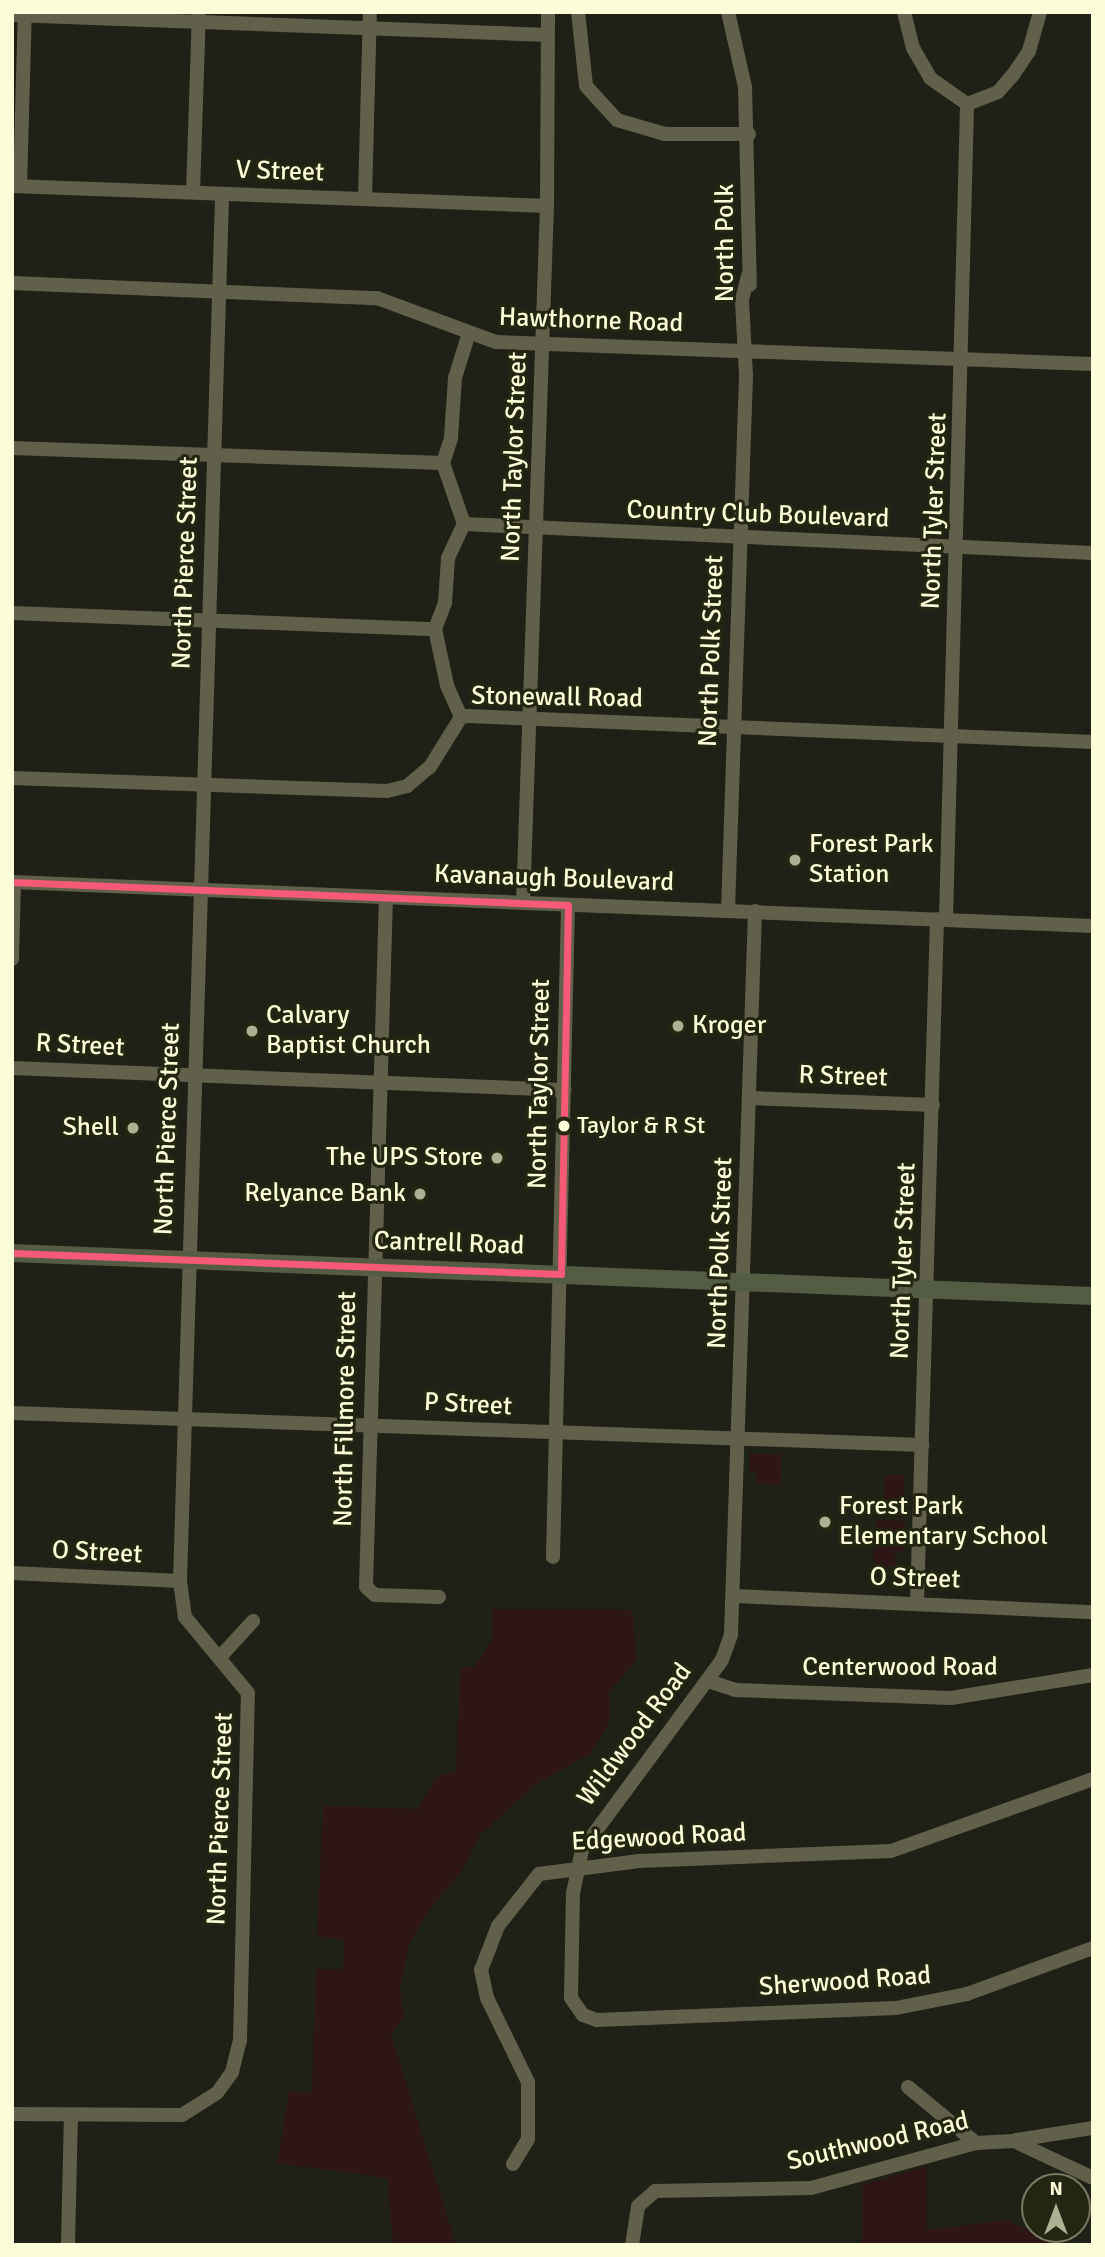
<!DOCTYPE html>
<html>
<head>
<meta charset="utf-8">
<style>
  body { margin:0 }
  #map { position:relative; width:1105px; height:2257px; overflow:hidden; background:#202116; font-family:Signika,sans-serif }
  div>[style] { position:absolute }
  .green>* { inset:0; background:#2e1616; transform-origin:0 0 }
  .minor>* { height:14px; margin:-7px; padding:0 7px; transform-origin:7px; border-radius:7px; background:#61614b }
  .major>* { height:18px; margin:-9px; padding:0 9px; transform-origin:9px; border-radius:9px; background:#555c44 }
  .bus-1>* { height:7px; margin:-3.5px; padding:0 3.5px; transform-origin:3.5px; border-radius:3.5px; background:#f75a77 }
  .dots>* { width:19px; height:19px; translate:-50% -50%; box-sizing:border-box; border:4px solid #242611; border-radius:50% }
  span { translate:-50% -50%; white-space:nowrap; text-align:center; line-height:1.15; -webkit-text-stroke:6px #242611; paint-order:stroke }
  .bus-label { font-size:24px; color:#fafdd8 }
  .left { translate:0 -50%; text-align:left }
  .street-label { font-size:26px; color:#fafdd8 }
  .poi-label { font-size:26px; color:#fafdd8 }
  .right { translate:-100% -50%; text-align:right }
  .frame { position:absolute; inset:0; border:14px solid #fafdd8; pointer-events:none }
  .north { position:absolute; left:1021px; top:2173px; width:70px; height:70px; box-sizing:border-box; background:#242611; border:2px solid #7a7c61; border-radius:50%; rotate:0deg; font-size:19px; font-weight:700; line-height:28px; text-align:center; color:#fafdd8 }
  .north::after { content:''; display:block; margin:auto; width:24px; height:32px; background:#aeb094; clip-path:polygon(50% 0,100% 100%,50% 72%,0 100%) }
</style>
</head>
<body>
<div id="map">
  <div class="green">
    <i style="clip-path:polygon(750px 1453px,782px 1455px,781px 1485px,756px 1484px,757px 1472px,749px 1471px)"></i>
    <i style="left:885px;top:1474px;width:20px;height:42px;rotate:3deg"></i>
    <i style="clip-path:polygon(877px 1520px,905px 1521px,904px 1551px,894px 1551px,897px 1565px,879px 1568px,873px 1559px)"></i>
    <i style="clip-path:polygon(491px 1609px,632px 1610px,637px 1659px,609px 1692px,609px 1724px,590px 1754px,536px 1784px,480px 1835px,462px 1871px,429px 1910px,409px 1945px,400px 1990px,404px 2018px,391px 2034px,456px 2245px,393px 2245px,387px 2178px,277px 2163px,289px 2091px,312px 2093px,316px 1969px,343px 1969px,344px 1940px,317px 1936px,323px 1806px,418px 1809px,436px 1777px,456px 1771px,460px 1668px,475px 1666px,493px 1639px)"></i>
    <i style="clip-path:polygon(927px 2166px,927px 2230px,1005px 2220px,1066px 2245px,862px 2245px,863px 2185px)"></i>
  </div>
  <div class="minor">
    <i style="left:578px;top:12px;width:74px;rotate:83.8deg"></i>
    <i style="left:586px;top:86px;width:46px;rotate:47.6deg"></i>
    <i style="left:617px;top:120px;width:50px;rotate:16.3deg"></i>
    <i style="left:665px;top:134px;width:84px"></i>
    <i style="left:728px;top:12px;width:77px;rotate:77.2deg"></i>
    <i style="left:745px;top:87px;width:198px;rotate:88.6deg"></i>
    <i style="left:904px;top:12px;width:37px;rotate:76deg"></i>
    <i style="left:913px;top:48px;width:34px;rotate:60deg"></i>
    <i style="left:930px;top:78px;width:45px;rotate:35.1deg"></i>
    <i style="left:967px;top:104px;width:33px;rotate:-21deg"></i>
    <i style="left:998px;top:92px;width:23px;rotate:-49deg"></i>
    <i style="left:1013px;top:75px;width:29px;rotate:-56deg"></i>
    <i style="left:1029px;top:51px;width:41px;rotate:-74.2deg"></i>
    <i style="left:12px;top:15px;width:536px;rotate:2.14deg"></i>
    <i style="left:12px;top:186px;width:535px;rotate:2.14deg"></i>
    <i style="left:20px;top:186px;width:174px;rotate:-88.4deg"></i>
    <i style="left:193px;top:192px;width:180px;rotate:-88.1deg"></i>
    <i style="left:365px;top:198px;width:186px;rotate:-88.5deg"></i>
    <i style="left:12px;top:283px;width:365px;rotate:2.4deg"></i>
    <i style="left:377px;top:298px;width:127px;rotate:20.3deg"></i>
    <i style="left:496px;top:342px;width:597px;rotate:2.11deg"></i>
    <i style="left:12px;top:448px;width:431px;rotate:2deg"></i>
    <i style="left:464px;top:524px;width:630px;rotate:2.64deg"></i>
    <i style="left:464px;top:524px;width:65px;rotate:-109deg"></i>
    <i style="left:443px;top:463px;width:26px;rotate:-72deg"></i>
    <i style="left:451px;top:438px;width:60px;rotate:-86.2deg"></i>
    <i style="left:455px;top:378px;width:44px;rotate:-72.8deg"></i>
    <i style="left:12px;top:613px;width:423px;rotate:2.2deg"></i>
    <i style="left:461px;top:717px;width:35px;rotate:-114deg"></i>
    <i style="left:447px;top:685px;width:57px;rotate:-102.1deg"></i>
    <i style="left:435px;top:629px;width:28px;rotate:-69deg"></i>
    <i style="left:445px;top:603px;width:45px;rotate:-86.2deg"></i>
    <i style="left:448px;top:558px;width:38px;rotate:-65deg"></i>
    <i style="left:12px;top:778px;width:375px;rotate:2deg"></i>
    <i style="left:387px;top:791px;width:21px;rotate:-14deg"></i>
    <i style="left:407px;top:786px;width:30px;rotate:-40deg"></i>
    <i style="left:430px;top:767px;width:59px;rotate:-58.2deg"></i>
    <i style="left:461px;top:717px;width:7px;rotate:-8deg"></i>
    <i style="left:468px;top:716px;width:626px;rotate:2.38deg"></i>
    <i style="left:12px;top:882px;width:1082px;rotate:2.33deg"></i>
    <i style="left:386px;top:897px;width:690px;rotate:91.66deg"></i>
    <i style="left:366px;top:1587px;width:12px;rotate:42deg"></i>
    <i style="left:375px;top:1595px;width:64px;rotate:1.8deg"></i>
    <i style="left:523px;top:903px;width:697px;rotate:-88.03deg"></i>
    <i style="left:547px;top:206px;width:194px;rotate:-89.7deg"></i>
    <i style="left:728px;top:910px;width:535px;rotate:-88.07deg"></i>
    <i style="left:746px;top:375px;width:75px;rotate:-93.1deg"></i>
    <i style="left:742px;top:300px;width:25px;rotate:-76deg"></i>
    <i style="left:755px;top:911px;width:724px;rotate:91.9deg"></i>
    <i style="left:731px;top:1635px;width:27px;rotate:110deg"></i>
    <i style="left:722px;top:1660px;width:236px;rotate:126.4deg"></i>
    <i style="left:582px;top:1850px;width:44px;rotate:101.8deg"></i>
    <i style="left:573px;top:1893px;width:105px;rotate:91.1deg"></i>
    <i style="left:571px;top:1998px;width:21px;rotate:55deg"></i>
    <i style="left:583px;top:2015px;width:15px;rotate:20deg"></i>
    <i style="left:597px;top:2020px;width:299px;rotate:-2.3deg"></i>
    <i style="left:896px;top:2008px;width:72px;rotate:-11.2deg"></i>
    <i style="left:967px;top:1994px;width:134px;rotate:-20.1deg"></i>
    <i style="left:946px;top:919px;width:815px;rotate:-88.52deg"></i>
    <i style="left:12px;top:959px;width:77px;rotate:-88.5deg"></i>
    <i style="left:12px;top:1068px;width:553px;rotate:2.28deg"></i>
    <i style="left:751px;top:1098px;width:182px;rotate:2.2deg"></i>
    <i style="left:12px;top:1413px;width:911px;rotate:2.01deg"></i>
    <i style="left:553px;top:1557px;width:652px;rotate:-88.68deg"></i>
    <i style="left:12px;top:1573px;width:168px;rotate:2.7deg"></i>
    <i style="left:735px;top:1596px;width:358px;rotate:2.6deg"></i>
    <i style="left:917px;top:1604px;width:685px;rotate:-88.33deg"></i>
    <i style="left:220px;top:1657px;width:49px;rotate:-47.5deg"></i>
    <i style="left:708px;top:1681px;width:28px;rotate:18deg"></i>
    <i style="left:735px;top:1690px;width:216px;rotate:2.1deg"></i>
    <i style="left:951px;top:1698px;width:144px;rotate:-9.2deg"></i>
    <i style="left:908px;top:2087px;width:88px;rotate:39.5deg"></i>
    <i style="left:12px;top:2114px;width:170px;rotate:0.3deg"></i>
    <i style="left:182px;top:2115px;width:41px;rotate:-32.2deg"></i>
    <i style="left:217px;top:2093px;width:26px;rotate:-54deg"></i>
    <i style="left:232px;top:2072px;width:32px;rotate:-76deg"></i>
    <i style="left:240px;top:2041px;width:348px;rotate:-88.7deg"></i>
    <i style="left:248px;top:1693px;width:99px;rotate:-129.7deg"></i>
    <i style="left:185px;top:1617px;width:36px;rotate:-98deg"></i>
    <i style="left:180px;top:1581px;width:1387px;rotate:-88.26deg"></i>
    <i style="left:1016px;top:2140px;width:78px;rotate:-8.9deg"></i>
    <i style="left:513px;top:2164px;width:29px;rotate:-59deg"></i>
    <i style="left:528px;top:2139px;width:57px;rotate:-90deg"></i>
    <i style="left:528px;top:2082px;width:93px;rotate:-116deg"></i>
    <i style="left:487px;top:1998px;width:29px;rotate:-102deg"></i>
    <i style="left:481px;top:1970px;width:47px;rotate:-68.9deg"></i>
    <i style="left:498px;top:1926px;width:66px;rotate:-51.7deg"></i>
    <i style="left:539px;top:1874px;width:101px;rotate:-7.4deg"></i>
    <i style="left:639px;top:1861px;width:252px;rotate:-2.3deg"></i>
    <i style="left:891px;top:1851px;width:214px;rotate:-19.6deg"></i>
    <i style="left:68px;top:2245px;width:130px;rotate:-88.7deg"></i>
    <i style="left:632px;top:2245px;width:39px;rotate:-81deg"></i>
    <i style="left:638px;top:2206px;width:23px;rotate:-41deg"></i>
    <i style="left:655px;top:2191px;width:156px;rotate:-1.1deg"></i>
    <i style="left:811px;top:2188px;width:171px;rotate:-15.3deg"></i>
    <i style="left:976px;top:2143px;width:38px;rotate:-3deg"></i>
    <i style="left:1014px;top:2141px;width:87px;rotate:25.1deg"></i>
  </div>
  <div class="major">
    <i style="left:12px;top:1253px;width:1082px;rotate:2.28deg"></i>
  </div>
  <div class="bus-1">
    <i style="left:12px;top:882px;width:556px;rotate:2.37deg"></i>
    <i style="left:568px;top:905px;width:369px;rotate:91.1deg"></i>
    <i style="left:561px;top:1274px;width:549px;rotate:-177.81deg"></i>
  </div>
  <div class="dots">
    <i style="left:795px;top:860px;background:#aeb094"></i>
    <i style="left:678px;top:1026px;background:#aeb094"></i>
    <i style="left:252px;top:1031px;background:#aeb094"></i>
    <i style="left:564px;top:1126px;background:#fafdd8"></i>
    <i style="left:133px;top:1128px;background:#aeb094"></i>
    <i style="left:497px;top:1158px;background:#aeb094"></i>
    <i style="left:420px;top:1194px;background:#aeb094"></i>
    <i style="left:825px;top:1522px;background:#aeb094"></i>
  </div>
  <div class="bus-label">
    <span class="left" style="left:577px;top:1126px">Taylor &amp; R St</span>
  </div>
  <div class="street-label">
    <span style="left:280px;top:172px;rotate:2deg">V Street</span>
    <span style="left:726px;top:243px;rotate:-90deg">North Polk</span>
    <span style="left:591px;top:321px;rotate:2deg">Hawthorne Road</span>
    <span style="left:515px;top:457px;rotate:-88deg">North Taylor Street</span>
    <span style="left:935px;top:511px;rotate:-88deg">North Tyler Street</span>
    <span style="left:758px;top:515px;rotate:2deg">Country Club Boulevard</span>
    <span style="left:186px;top:563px;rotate:-88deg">North Pierce Street</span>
    <span style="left:712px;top:651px;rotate:-88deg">North Polk Street</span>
    <span style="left:557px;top:698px;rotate:1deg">Stonewall Road</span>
    <span style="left:554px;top:879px;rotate:2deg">Kavanaugh Boulevard</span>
    <span style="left:80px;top:1046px;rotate:3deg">R Street</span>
    <span style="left:843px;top:1077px;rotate:2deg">R Street</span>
    <span style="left:540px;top:1084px;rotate:-89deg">North Taylor Street</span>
    <span style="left:168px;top:1129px;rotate:-88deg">North Pierce Street</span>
    <span style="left:449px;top:1244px;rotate:2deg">Cantrell Road</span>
    <span style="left:721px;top:1253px;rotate:-88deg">North Polk Street</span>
    <span style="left:904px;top:1261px;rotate:-88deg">North Tyler Street</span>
    <span style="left:468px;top:1405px;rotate:3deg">P Street</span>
    <span style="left:346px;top:1409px;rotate:-89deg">North Fillmore Street</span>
    <span style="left:97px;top:1553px;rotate:3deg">O Street</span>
    <span style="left:915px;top:1579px;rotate:2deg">O Street</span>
    <span style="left:900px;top:1668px">Centerwood Road</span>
    <span style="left:635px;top:1735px;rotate:-53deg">Wildwood Road</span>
    <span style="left:221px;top:1819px;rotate:-88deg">North Pierce Street</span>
    <span style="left:659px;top:1838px;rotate:-3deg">Edgewood Road</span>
    <span style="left:845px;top:1982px;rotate:-4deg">Sherwood Road</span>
    <span style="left:878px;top:2142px;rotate:-13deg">Southwood Road</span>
  </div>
  <div class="poi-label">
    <span class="left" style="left:809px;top:860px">Forest Park<br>Station</span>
    <span class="left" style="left:266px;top:1031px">Calvary<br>Baptist Church</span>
    <span class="left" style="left:692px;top:1026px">Kroger</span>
    <span class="right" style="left:119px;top:1128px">Shell</span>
    <span class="right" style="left:483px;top:1158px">The UPS Store</span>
    <span class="right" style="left:406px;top:1194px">Relyance Bank</span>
    <span class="left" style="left:839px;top:1522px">Forest Park<br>Elementary School</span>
  </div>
  <div class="frame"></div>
  <div class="north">N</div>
</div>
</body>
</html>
